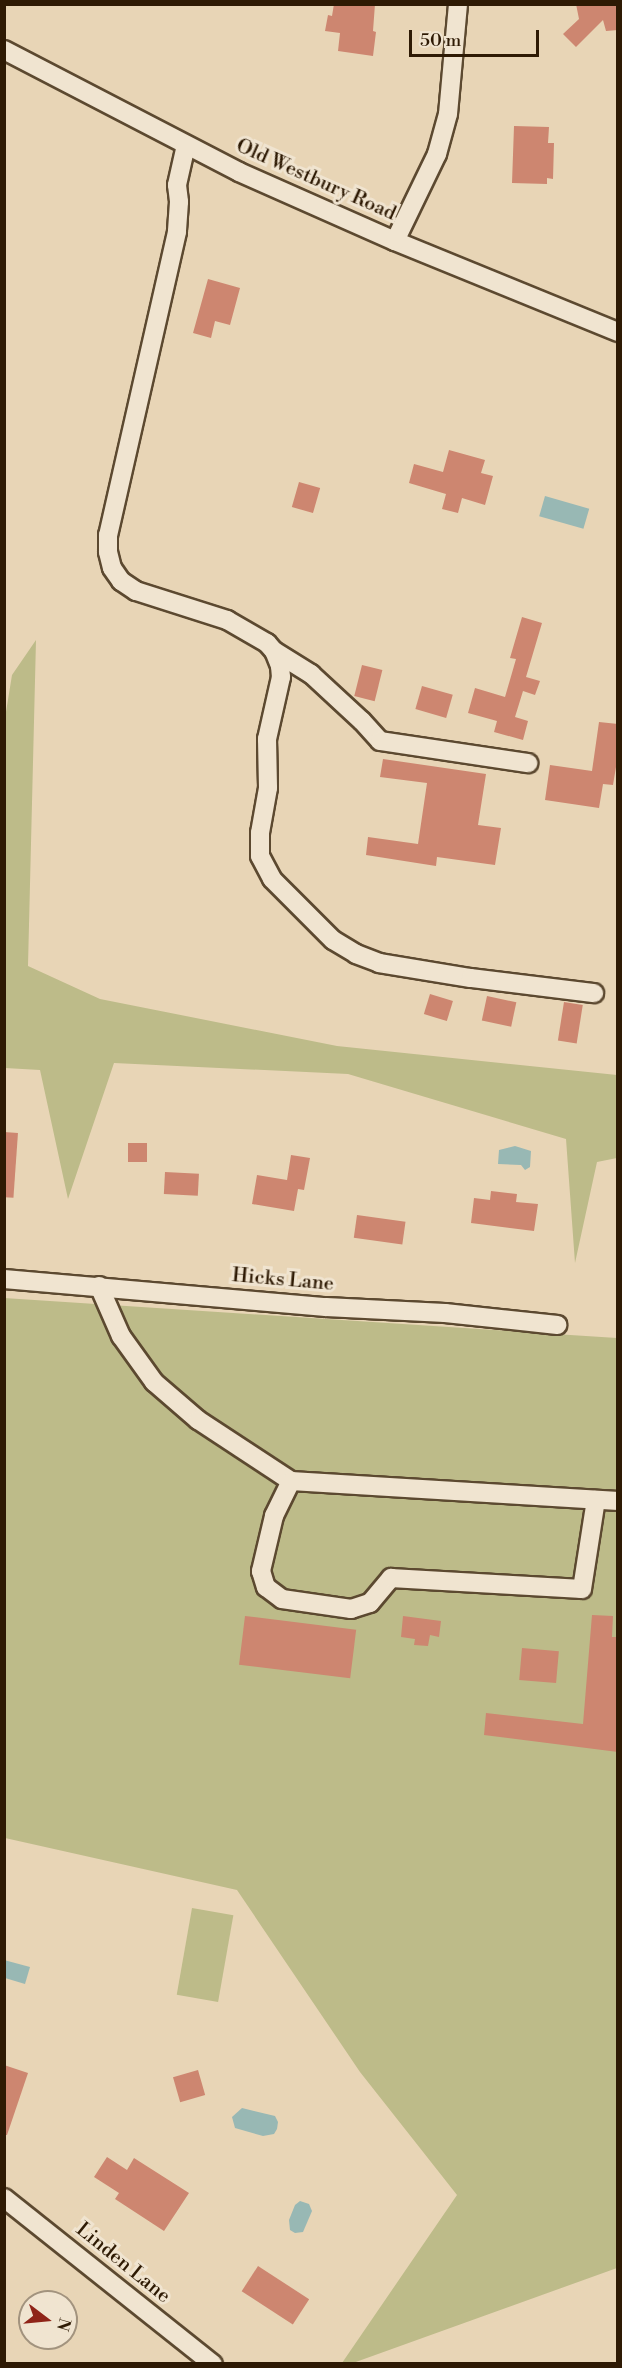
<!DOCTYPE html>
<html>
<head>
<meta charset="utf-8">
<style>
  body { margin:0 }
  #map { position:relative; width:622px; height:2368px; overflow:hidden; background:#e8d5b6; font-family:"Libre Bodoni",serif }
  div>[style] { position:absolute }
  .green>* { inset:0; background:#bdbb89; transform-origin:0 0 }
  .water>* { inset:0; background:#98b8b4; transform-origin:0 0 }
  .building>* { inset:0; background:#cd8670; transform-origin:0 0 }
  .roads { filter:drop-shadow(2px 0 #5c4930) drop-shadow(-2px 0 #5c4930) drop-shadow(0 2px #5c4930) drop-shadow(0 -2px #5c4930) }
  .minor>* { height:18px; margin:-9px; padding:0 9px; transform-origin:9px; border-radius:9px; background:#f0e4d0 }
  span { translate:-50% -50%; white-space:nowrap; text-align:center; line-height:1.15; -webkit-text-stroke:6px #f0e4d0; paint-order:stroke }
  .street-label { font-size:20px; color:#2e1a04 }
  .frame { position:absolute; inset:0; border:6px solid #2e1a04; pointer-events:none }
  .north { position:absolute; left:18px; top:2290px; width:60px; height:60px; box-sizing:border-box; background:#f0e4d0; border:2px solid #a2937e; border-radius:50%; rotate:106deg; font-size:16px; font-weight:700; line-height:24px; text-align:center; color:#2e1a04 }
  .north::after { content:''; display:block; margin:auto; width:21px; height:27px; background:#8f2418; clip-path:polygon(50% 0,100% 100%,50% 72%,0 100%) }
  .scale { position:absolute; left:409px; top:30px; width:130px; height:27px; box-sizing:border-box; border:3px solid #2e1a04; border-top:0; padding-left:8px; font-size:18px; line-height:21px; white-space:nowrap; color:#2e1a04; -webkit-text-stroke:4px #f0e4d0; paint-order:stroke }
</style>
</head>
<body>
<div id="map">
  <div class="green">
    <i style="clip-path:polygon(36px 640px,28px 966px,100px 999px,337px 1046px,617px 1075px,617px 1158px,597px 1162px,575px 1263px,566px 1139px,348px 1074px,114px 1063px,68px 1199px,40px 1070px,5px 1068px,5px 718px,12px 675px)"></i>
    <i style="clip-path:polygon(4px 1298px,617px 1338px,617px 2268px,353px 2363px,342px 2363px,457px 2195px,360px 2072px,237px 1890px,5px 1838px)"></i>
    <i style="left:192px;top:1908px;width:42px;height:88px;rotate:10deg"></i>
  </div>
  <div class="water">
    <i style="left:545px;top:496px;width:46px;height:21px;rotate:16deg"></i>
    <i style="clip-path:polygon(515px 1146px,531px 1151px,530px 1167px,525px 1170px,521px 1165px,498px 1164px,499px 1150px)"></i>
    <i style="clip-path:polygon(4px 1960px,30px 1967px,25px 1984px,5px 1978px)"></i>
    <i style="clip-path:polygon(242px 2108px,275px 2116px,278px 2122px,277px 2129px,274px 2134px,263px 2136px,235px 2128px,232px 2117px)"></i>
    <i style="clip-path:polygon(300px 2201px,309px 2204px,312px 2211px,303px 2232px,295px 2233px,290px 2230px,289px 2220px,295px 2205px)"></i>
  </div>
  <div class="building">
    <i style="clip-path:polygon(334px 4px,375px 4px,373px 31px,376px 32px,373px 56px,338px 51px,340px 33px,325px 31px,328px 15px,332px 16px)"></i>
    <i style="clip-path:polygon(576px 4px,618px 4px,618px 30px,606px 31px,603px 20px,576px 47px,563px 34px,579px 19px)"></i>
    <i style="clip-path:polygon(514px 126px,549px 127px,548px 143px,554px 143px,553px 179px,547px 178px,547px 184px,512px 183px)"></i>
    <i style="clip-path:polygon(208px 279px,240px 288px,230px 325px,215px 321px,211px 338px,193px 333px)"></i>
    <i style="clip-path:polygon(449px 450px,485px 460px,481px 473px,493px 476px,485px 505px,462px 498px,458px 513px,442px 509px,446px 494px,409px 483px,414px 464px,443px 472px)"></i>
    <i style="left:299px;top:482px;width:22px;height:26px;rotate:16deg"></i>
    <i style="clip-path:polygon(522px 617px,542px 623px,526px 677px,540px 681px,535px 695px,523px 691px,515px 717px,528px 721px,523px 740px,494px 732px,497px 721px,468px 713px,475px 688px,505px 697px,516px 659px,510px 658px)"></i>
    <i style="left:362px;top:665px;width:21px;height:32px;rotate:14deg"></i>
    <i style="left:422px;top:686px;width:32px;height:24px;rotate:16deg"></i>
    <i style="clip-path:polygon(599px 722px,618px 724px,618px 755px,613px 785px,603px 784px,599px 808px,545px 800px,550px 765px,592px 771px)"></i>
    <i style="clip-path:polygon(383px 759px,486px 774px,478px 825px,501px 828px,495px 865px,437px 857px,436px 866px,366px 855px,368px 837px,418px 844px,427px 783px,380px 777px)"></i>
    <i style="left:430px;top:994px;width:24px;height:21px;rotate:17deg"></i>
    <i style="left:487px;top:996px;width:30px;height:25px;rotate:12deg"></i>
    <i style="left:564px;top:1002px;width:19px;height:39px;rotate:9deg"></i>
    <i style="left:4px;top:1132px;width:14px;height:65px;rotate:4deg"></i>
    <i style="left:128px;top:1143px;width:19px;height:19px"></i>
    <i style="clip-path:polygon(291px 1155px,310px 1158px,304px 1190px,298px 1189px,294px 1211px,252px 1204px,257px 1175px,287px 1180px)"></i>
    <i style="left:165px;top:1172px;width:34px;height:22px;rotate:3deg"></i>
    <i style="clip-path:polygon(491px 1191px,517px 1194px,516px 1202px,538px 1204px,534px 1231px,471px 1223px,474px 1198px,490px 1200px)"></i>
    <i style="left:357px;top:1215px;width:49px;height:23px;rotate:8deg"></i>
    <i style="clip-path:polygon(592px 1615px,613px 1616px,612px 1637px,618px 1637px,618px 1752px,484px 1735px,486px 1713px,583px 1724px)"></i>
    <i style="left:245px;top:1616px;width:112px;height:49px;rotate:7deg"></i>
    <i style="clip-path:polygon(403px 1616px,441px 1621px,439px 1637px,430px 1635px,428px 1646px,414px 1645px,415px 1639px,401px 1637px)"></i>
    <i style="left:522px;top:1648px;width:37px;height:32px;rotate:5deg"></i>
    <i style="clip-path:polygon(4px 2065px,28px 2073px,7px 2135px,4px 2135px)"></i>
    <i style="left:198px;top:2070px;width:26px;height:26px;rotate:74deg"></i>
    <i style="clip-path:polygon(107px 2157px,127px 2170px,134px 2158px,189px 2193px,164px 2231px,115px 2199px,119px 2193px,94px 2177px)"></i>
    <i style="left:258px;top:2266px;width:61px;height:30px;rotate:33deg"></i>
  </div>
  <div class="roads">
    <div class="minor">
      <i style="left:4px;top:50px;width:265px;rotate:27.4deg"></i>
      <i style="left:239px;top:172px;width:171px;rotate:23.9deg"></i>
      <i style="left:395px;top:241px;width:241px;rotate:22.2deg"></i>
      <i style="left:186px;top:145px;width:41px;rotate:102.7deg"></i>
      <i style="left:177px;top:185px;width:17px;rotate:83deg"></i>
      <i style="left:179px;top:202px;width:30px;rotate:94deg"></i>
      <i style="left:177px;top:232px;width:311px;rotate:102.8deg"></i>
      <i style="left:108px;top:535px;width:17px;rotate:90deg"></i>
      <i style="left:108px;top:552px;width:16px;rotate:76deg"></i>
      <i style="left:112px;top:568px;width:16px;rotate:55deg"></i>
      <i style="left:121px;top:581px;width:18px;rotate:34deg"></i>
      <i style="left:136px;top:591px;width:96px;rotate:17.7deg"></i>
      <i style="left:227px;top:620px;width:46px;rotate:29.9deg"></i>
      <i style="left:267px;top:643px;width:11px;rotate:49deg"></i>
      <i style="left:274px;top:651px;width:16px;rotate:68deg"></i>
      <i style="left:280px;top:666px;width:11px;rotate:85deg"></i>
      <i style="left:281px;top:677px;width:64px;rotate:102.7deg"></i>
      <i style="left:267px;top:739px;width:49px;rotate:88.8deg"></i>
      <i style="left:268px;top:788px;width:46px;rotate:100.1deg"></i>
      <i style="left:260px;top:833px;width:23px;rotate:90deg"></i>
      <i style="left:260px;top:856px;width:26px;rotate:62deg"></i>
      <i style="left:272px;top:879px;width:86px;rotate:45deg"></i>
      <i style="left:333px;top:940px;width:27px;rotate:31deg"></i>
      <i style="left:356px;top:954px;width:25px;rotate:21deg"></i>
      <i style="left:379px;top:963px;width:93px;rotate:9.3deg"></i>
      <i style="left:471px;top:978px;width:124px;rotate:7deg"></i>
      <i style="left:395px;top:241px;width:97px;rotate:-64.2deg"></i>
      <i style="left:437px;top:154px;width:41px;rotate:-74.6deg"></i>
      <i style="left:448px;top:114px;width:110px;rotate:-84.8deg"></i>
      <i style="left:274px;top:651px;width:44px;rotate:31.9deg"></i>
      <i style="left:311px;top:674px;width:69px;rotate:42.7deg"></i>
      <i style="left:362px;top:721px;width:27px;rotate:48deg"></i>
      <i style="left:380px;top:741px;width:150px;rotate:8.5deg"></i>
      <i style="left:4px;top:1279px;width:323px;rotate:5deg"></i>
      <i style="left:326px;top:1307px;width:119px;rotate:2.9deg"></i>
      <i style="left:445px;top:1313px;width:113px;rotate:6.1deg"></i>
      <i style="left:99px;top:1286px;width:55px;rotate:66.3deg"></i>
      <i style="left:121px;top:1336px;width:57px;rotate:54.3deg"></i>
      <i style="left:154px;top:1382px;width:58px;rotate:40.8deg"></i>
      <i style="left:198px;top:1420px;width:111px;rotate:33.3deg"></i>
      <i style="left:291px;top:1481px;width:328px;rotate:3.5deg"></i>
      <i style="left:291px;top:1481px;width:39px;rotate:116deg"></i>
      <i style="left:274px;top:1516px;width:57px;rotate:103.3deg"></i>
      <i style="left:261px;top:1571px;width:17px;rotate:73deg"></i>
      <i style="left:266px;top:1587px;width:20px;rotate:37deg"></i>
      <i style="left:282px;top:1599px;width:70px;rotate:8.2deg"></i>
      <i style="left:351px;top:1609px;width:20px;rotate:-18deg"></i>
      <i style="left:370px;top:1603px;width:33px;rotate:-50deg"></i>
      <i style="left:391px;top:1578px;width:191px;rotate:3.3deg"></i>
      <i style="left:582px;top:1589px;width:90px;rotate:-81.1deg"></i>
      <i style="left:4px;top:2198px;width:267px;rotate:38.5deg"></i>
    </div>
  </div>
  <div class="street-label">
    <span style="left:316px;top:180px;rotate:24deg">Old Westbury Road</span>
    <span style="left:283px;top:1280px;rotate:5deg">Hicks Lane</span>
    <span style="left:123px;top:2263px;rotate:39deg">Linden Lane</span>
  </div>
  <div class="frame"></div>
  <div class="north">N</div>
  <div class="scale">50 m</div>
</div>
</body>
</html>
